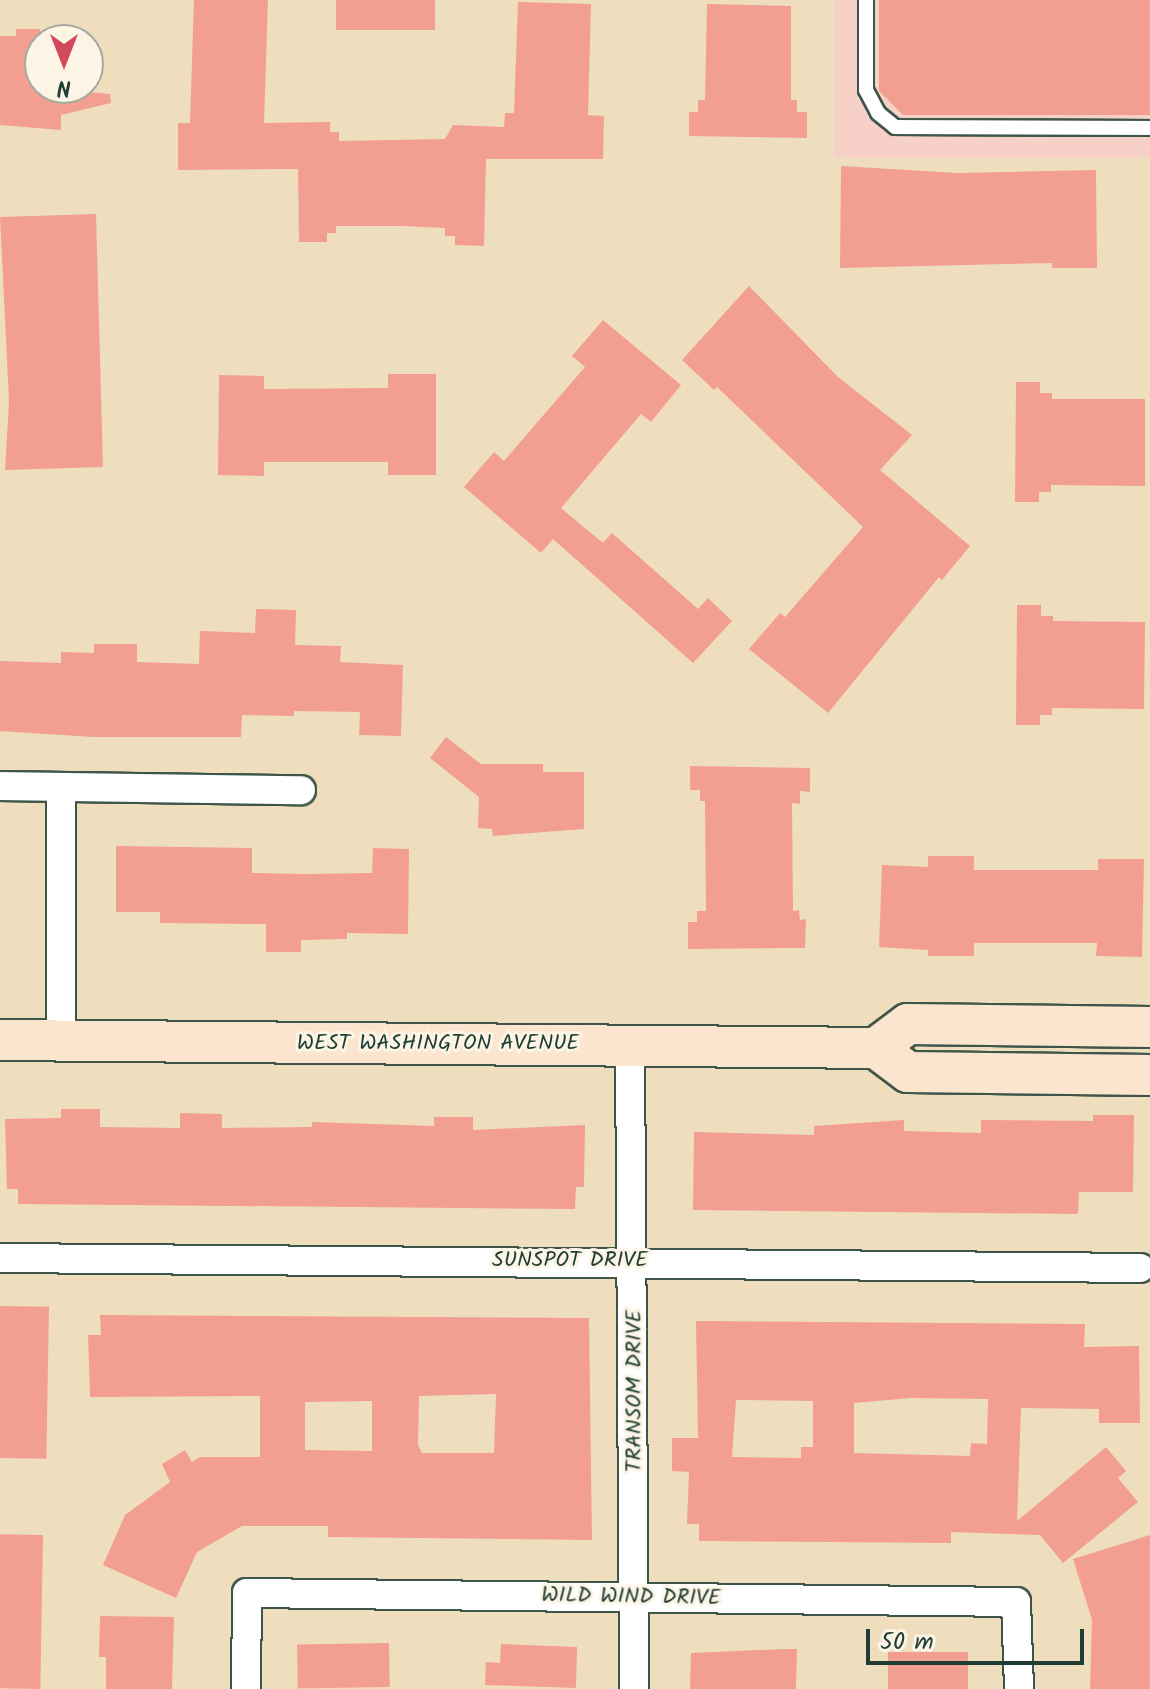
<!DOCTYPE html>
<html>
<head>
<meta charset="utf-8">
<style>
  body { margin:0 }
  #map { position:relative; width:1150px; height:1689px; overflow:hidden; background:#efdebd; font-family:Kalam,sans-serif }
  div>[style] { position:absolute }
  .built>* { inset:0; background:#f7d1c8; transform-origin:0 0 }
  .building>* { inset:0; background:#f29f92; transform-origin:0 0 }
  .roads { filter:drop-shadow(2px 0 #3e5549) drop-shadow(-2px 0 #3e5549) drop-shadow(0 2px #3e5549) drop-shadow(0 -2px #3e5549) }
  .lane>* { height:14px; margin:-7px; padding:0 7px; transform-origin:7px; border-radius:7px; background:#fff }
  .street>* { height:28px; margin:-14px; padding:0 14px; transform-origin:14px; border-radius:14px; background:#fff }
  .secondary>* { height:40px; margin:-20px; padding:0 20px; transform-origin:20px; border-radius:20px; background:#fbe5cf }
  span { translate:-50% -50%; white-space:nowrap; text-align:center; line-height:1.15; -webkit-text-stroke:6px #fcf5e5; paint-order:stroke }
  .street-label { font-size:22px; color:#1f3d34 }
  .north { position:absolute; left:24px; top:24px; width:80px; height:80px; box-sizing:border-box; background:#fcf5e5; border:2px solid #a4ab9e; border-radius:50%; rotate:180deg; font-size:22px; font-weight:700; line-height:32px; text-align:center; color:#1f3d34 }
  .north::after { content:''; display:block; margin:auto; width:28px; height:36px; background:#d1495b; clip-path:polygon(50% 0,100% 100%,50% 72%,0 100%) }
  .scale { position:absolute; left:866px; top:1629px; width:218px; height:36px; box-sizing:border-box; border:4px solid #1f3d34; border-top:0; padding-left:10px; font-size:24px; line-height:28px; white-space:nowrap; color:#1f3d34; -webkit-text-stroke:6px #fcf5e5; paint-order:stroke }
</style>
</head>
<body>
<div id="map">
  <div class="built">
    <i style="left:834px;top:0;width:316px;height:158px"></i>
  </div>
  <div class="building">
    <i style="clip-path:polygon(194px 0,268px 0,264px 123px,330px 122px,330px 132px,339px 132px,339px 141px,445px 139px,453px 125px,504px 127px,505px 113px,514px 113px,518px 2px,591px 4px,588px 115px,604px 116px,603px 159px,486px 159px,484px 246px,455px 245px,455px 236px,445px 236px,445px 228px,403px 226px,336px 226px,336px 233px,327px 233px,327px 242px,299px 242px,298px 169px,178px 170px,178px 123px,190px 123px)"></i>
    <i style="left:336px;top:0;width:99px;height:30px"></i>
    <i style="clip-path:polygon(879px 0,1150px 0,1150px 115px,903px 115px,879px 91px)"></i>
    <i style="clip-path:polygon(707px 4px,791px 6px,791px 100px,797px 100px,797px 112px,807px 112px,807px 138px,689px 136px,689px 112px,698px 112px,698px 100px,705px 100px)"></i>
    <i style="clip-path:polygon(16px 29px,40px 29px,40px 88px,110px 94px,111px 103px,61px 115px,61px 130px,0 125px,0 36px,16px 36px)"></i>
    <i style="clip-path:polygon(841px 166px,958px 173px,1096px 170px,1097px 268px,1052px 268px,1052px 263px,840px 268px)"></i>
    <i style="clip-path:polygon(96px 214px,103px 467px,5px 470px,9px 401px,0 217px)"></i>
    <i style="clip-path:polygon(749px 286px,838px 377px,912px 435px,880px 470px,970px 546px,942px 580px,939px 577px,828px 713px,749px 649px,780px 613px,785px 617px,863px 527px,717px 387px,714px 390px,682px 360px)"></i>
    <i style="clip-path:polygon(603px 320px,681px 385px,651px 422px,641px 414px,561px 508px,603px 543px,612px 533px,698px 609px,708px 598px,732px 621px,693px 663px,553px 539px,541px 553px,464px 487px,494px 452px,504px 461px,585px 367px,572px 356px)"></i>
    <i style="clip-path:polygon(388px 374px,436px 374px,436px 475px,388px 475px,388px 462px,264px 462px,264px 476px,218px 475px,219px 375px,264px 376px,264px 389px,388px 388px)"></i>
    <i style="clip-path:polygon(1016px 382px,1040px 382px,1040px 393px,1052px 393px,1052px 399px,1145px 399px,1145px 486px,1051px 485px,1051px 492px,1039px 492px,1039px 502px,1015px 502px)"></i>
    <i style="clip-path:polygon(1017px 605px,1041px 605px,1041px 616px,1053px 616px,1053px 621px,1145px 622px,1144px 709px,1052px 708px,1052px 715px,1040px 715px,1040px 725px,1016px 725px)"></i>
    <i style="clip-path:polygon(256px 609px,296px 610px,295px 645px,341px 646px,340px 662px,403px 665px,401px 736px,359px 735px,360px 712px,294px 711px,294px 716px,242px 715px,241px 737px,93px 737px,0 731px,0 661px,61px 663px,61px 652px,94px 653px,94px 644px,137px 644px,137px 662px,199px 664px,200px 631px,255px 633px)"></i>
    <i style="clip-path:polygon(446px 737px,481px 764px,543px 764px,543px 772px,584px 772px,584px 829px,493px 836px,492px 829px,478px 828px,479px 797px,430px 758px)"></i>
    <i style="clip-path:polygon(690px 766px,810px 768px,810px 792px,800px 791px,800px 804px,792px 803px,793px 911px,799px 910px,800px 920px,806px 919px,805px 948px,688px 949px,688px 922px,697px 922px,697px 911px,706px 911px,705px 801px,700px 801px,700px 790px,690px 790px)"></i>
    <i style="clip-path:polygon(116px 846px,252px 848px,252px 873px,306px 874px,372px 873px,373px 848px,409px 849px,408px 934px,347px 933px,347px 939px,301px 940px,301px 952px,266px 952px,266px 924px,160px 923px,160px 912px,116px 912px)"></i>
    <i style="clip-path:polygon(928px 856px,974px 856px,974px 870px,1098px 870px,1098px 859px,1144px 859px,1142px 957px,1096px 956px,1097px 943px,974px 943px,974px 956px,928px 956px,928px 950px,879px 947px,882px 865px,928px 867px)"></i>
    <i style="clip-path:polygon(61px 1109px,100px 1109px,100px 1127px,180px 1128px,180px 1113px,222px 1114px,222px 1128px,312px 1127px,312px 1122px,434px 1126px,434px 1117px,473px 1117px,473px 1130px,585px 1125px,584px 1187px,576px 1187px,575px 1209px,18px 1204px,18px 1189px,7px 1189px,5px 1119px,61px 1118px)"></i>
    <i style="clip-path:polygon(1093px 1115px,1134px 1115px,1133px 1192px,1079px 1192px,1078px 1214px,693px 1210px,694px 1132px,814px 1135px,814px 1126px,904px 1120px,904px 1131px,981px 1133px,981px 1120px,1093px 1121px)"></i>
    <i style="left:0;top:1306px;width:49px;height:152px;rotate:1deg"></i>
    <i style="clip-path:polygon(evenodd,100px 1315px,589px 1318px,592px 1540px,328px 1537px,328px 1526px,242px 1526px,197px 1552px,176px 1598px,103px 1565px,125px 1515px,170px 1482px,162px 1464px,185px 1450px,192px 1462px,200px 1457px,260px 1457px,260px 1396px,90px 1397px,88px 1335px,101px 1335px,100px 1315px,496px 1394px,494px 1453px,422px 1453px,418px 1445px,419px 1396px,496px 1394px,100px 1315px,372px 1401px,372px 1451px,305px 1450px,305px 1402px,372px 1401px)"></i>
    <i style="clip-path:polygon(evenodd,696px 1321px,1085px 1324px,1084px 1347px,1139px 1346px,1140px 1423px,1099px 1423px,1099px 1409px,1021px 1408px,1017px 1521px,1106px 1447px,1126px 1471px,1118px 1478px,1138px 1502px,1063px 1563px,1040px 1535px,951px 1532px,951px 1543px,699px 1541px,699px 1524px,687px 1524px,689px 1472px,672px 1471px,672px 1438px,698px 1438px,696px 1321px,911px 1398px,988px 1399px,987px 1444px,971px 1443px,970px 1456px,854px 1453px,854px 1403px,911px 1398px,696px 1321px,736px 1400px,813px 1401px,813px 1447px,801px 1447px,801px 1458px,732px 1457px,736px 1400px)"></i>
    <i style="left:43px;top:1535px;width:154px;height:43px;rotate:91deg"></i>
    <i style="clip-path:polygon(1150px 1535px,1150px 1689px,1090px 1689px,1092px 1620px,1073px 1559px)"></i>
    <i style="clip-path:polygon(100px 1616px,174px 1617px,172px 1689px,106px 1689px,106px 1657px,99px 1657px)"></i>
    <i style="left:389px;top:1643px;width:44px;height:92px;rotate:89deg"></i>
    <i style="clip-path:polygon(501px 1644px,577px 1647px,576px 1688px,485px 1685px,486px 1662px,500px 1663px)"></i>
    <i style="clip-path:polygon(784px 1649px,797px 1649px,796px 1689px,690px 1689px,691px 1653px)"></i>
    <i style="left:968px;top:1652px;width:37px;height:80px;rotate:90deg"></i>
  </div>
  <div class="roads">
    <div class="lane">
      <i style="left:866px;top:0;width:90px;rotate:90deg"></i>
      <i style="left:866px;top:90px;width:26px;rotate:62deg"></i>
      <i style="left:878px;top:113px;width:22px;rotate:39deg"></i>
      <i style="left:895px;top:127px;width:255px;rotate:0.2deg"></i>
    </div>
    <div class="street">
      <i style="left:0;top:786px;width:301px;rotate:0.8deg"></i>
      <i style="left:61px;top:1042px;width:255px;rotate:-90deg"></i>
      <i style="left:630px;top:1045px;width:644px;rotate:89.64deg"></i>
      <i style="left:0;top:1258px;width:1140px;rotate:0.5deg"></i>
      <i style="left:246px;top:1689px;width:96px;rotate:-89.4deg"></i>
      <i style="left:247px;top:1593px;width:769px;rotate:0.67deg"></i>
      <i style="left:1016px;top:1602px;width:87px;rotate:88deg"></i>
    </div>
    <div class="secondary">
      <i style="left:0;top:1040px;width:876px;rotate:0.52deg"></i>
      <i style="left:876px;top:1048px;width:40px;rotate:37deg"></i>
      <i style="left:908px;top:1072px;width:242px;rotate:0.7deg"></i>
      <i style="left:876px;top:1048px;width:40px;rotate:-37deg"></i>
      <i style="left:908px;top:1024px;width:242px;rotate:0.7deg"></i>
    </div>
  </div>
  <div class="street-label">
    <span style="left:438px;top:1044px">WEST WASHINGTON AVENUE</span>
    <span style="left:570px;top:1261px">SUNSPOT DRIVE</span>
    <span style="left:635px;top:1391px;rotate:-90deg">TRANSOM DRIVE</span>
    <span style="left:631px;top:1597px;rotate:1deg">WILD WIND DRIVE</span>
  </div>
  <div class="north">N</div>
  <div class="scale">50 m</div>
</div>
</body>
</html>
